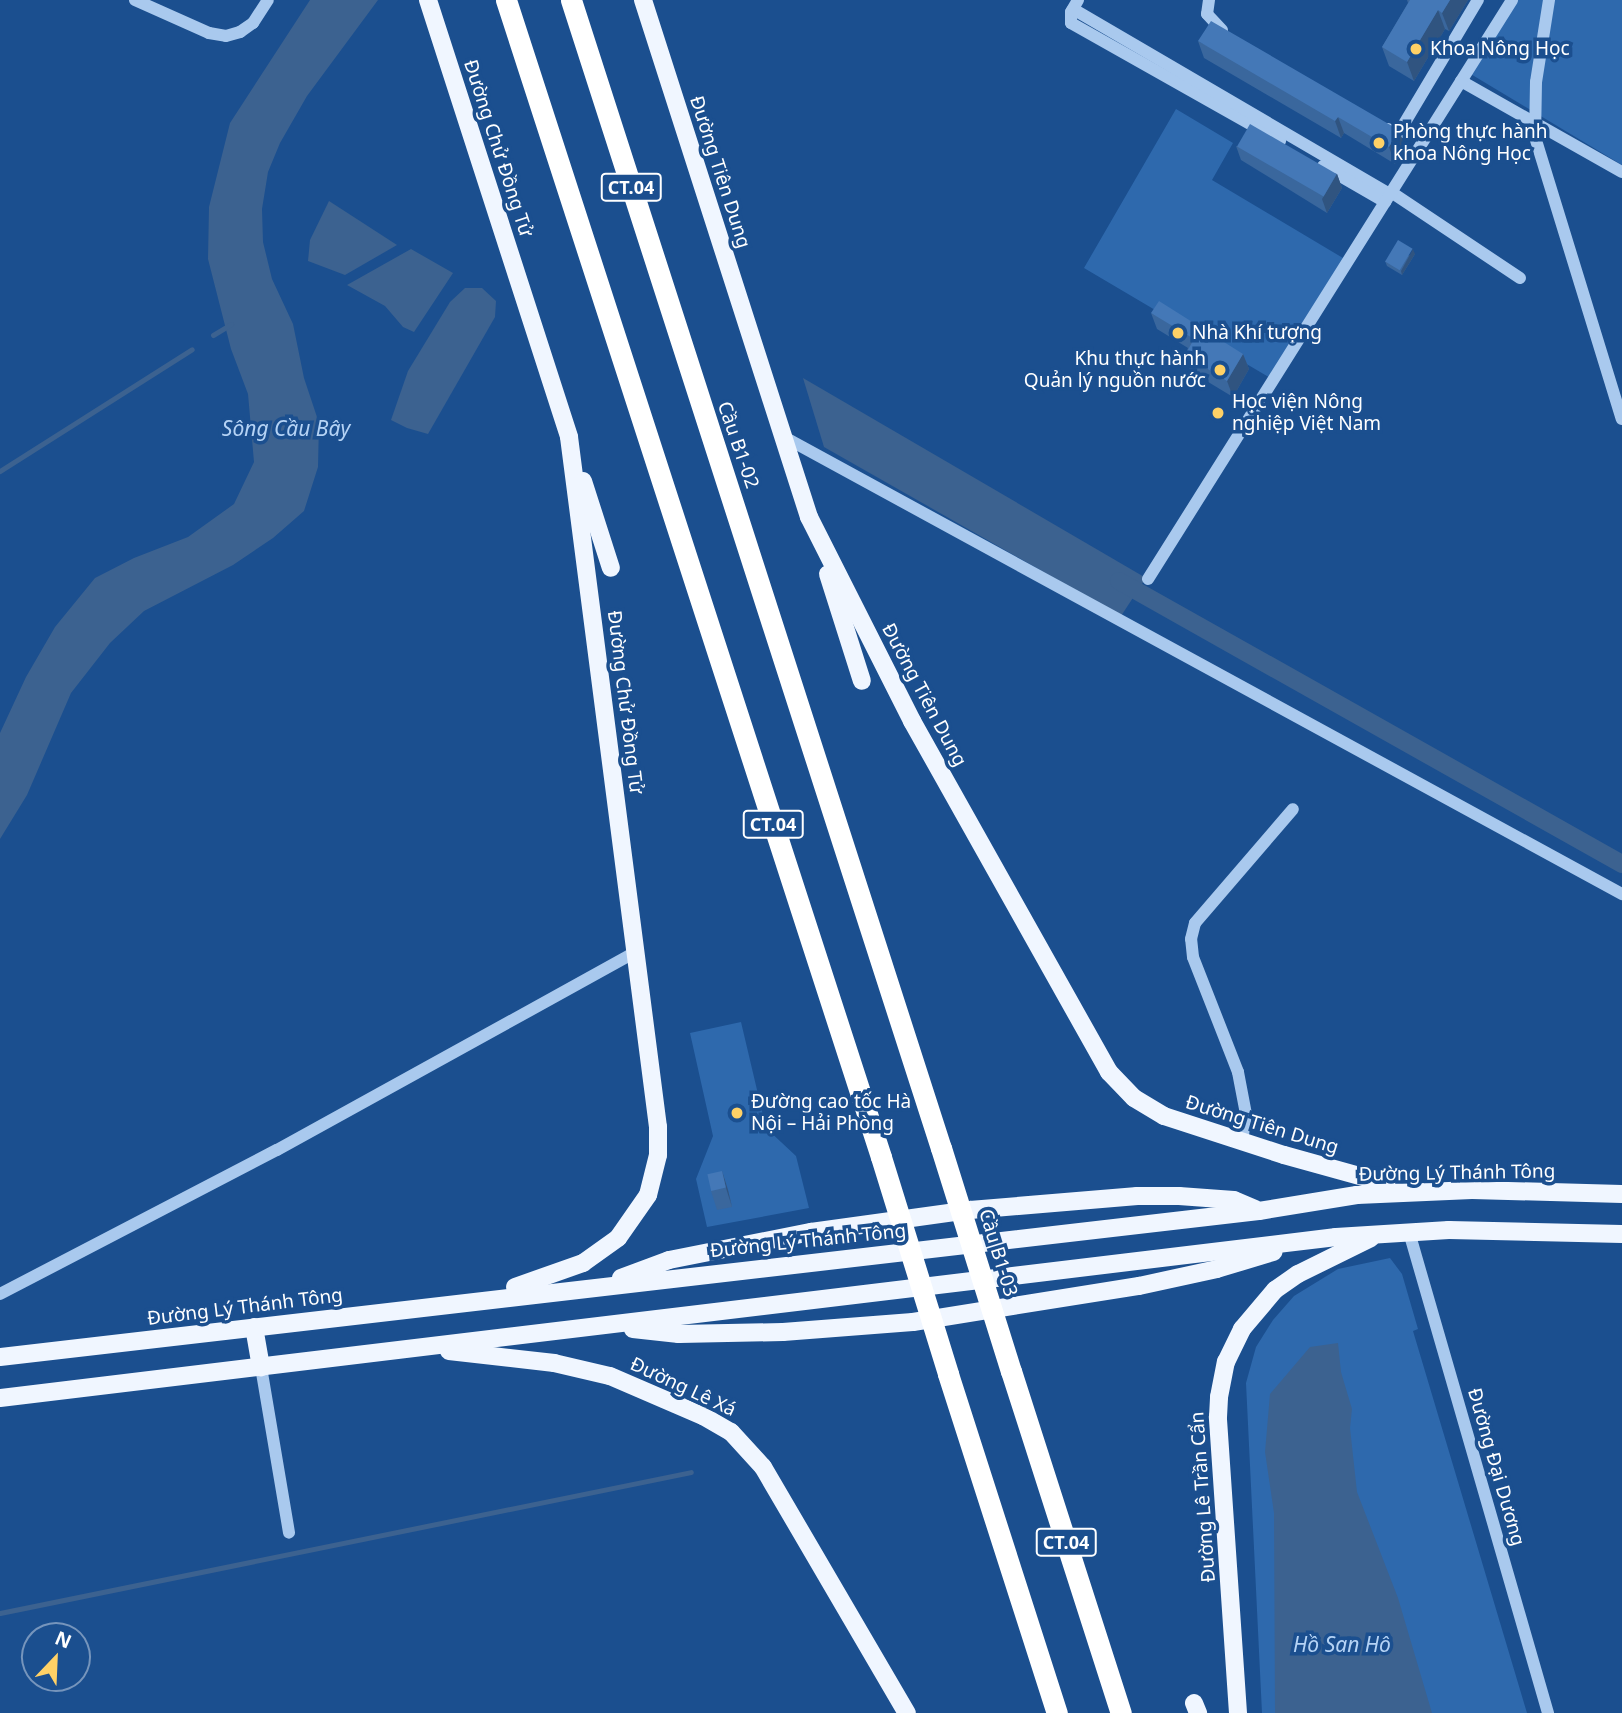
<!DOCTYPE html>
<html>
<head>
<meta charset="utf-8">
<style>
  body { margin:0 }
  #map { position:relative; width:1622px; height:1713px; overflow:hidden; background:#1b4f8f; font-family:"Noto Sans",sans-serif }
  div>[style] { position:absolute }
  .green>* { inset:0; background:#2e69ad }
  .water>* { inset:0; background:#3c6290 }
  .stream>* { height:5px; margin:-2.5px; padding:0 2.5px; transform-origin:2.5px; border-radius:2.5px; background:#3c6290 }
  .canal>* { height:18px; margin:-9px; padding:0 9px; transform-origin:9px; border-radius:9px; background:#3c6290 }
  .minor>* { height:12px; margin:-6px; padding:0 6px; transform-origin:6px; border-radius:6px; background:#a9c9ee }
  .major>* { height:18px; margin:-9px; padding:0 9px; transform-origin:9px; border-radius:9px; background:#f0f6ff }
  .highway>* { height:21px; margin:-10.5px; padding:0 10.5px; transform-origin:10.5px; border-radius:10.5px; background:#fff }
  .highway-bridge>* { height:21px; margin:-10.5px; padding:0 10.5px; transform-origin:10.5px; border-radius:10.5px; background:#fff }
  .wall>* { inset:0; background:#3a679d }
  .shaded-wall>* { inset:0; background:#305480 }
  .building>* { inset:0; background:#4478b7; transform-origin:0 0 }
  .dots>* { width:19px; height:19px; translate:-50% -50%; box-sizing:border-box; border:4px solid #1b4f8f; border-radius:50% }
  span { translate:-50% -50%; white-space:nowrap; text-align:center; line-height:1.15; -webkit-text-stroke:7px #1b4f8f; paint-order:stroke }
  .shield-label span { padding:2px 5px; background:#1b4f8f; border:2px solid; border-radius:5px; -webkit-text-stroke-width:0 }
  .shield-label { font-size:18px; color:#fff; font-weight:700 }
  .poi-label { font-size:19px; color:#fff }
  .left { translate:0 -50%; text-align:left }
  .right { translate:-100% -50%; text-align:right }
  .street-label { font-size:19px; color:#fff }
  .water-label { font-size:21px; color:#b5d3f5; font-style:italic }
  .north { position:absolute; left:21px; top:1622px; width:70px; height:70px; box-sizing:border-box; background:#1b4f8f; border:2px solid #7695bc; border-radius:50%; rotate:23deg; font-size:19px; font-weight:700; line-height:28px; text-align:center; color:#fff }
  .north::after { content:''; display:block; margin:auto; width:24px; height:32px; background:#ffd166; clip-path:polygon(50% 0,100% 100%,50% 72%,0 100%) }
</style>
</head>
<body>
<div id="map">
  <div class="green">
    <i style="clip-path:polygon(1509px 0,1622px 0,1622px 165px,1464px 70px)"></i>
    <i style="clip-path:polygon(1176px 109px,1233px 143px,1212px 180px,1348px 261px,1272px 379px,1084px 268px)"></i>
    <i style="clip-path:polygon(741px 1022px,766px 1128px,796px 1156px,809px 1208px,707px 1227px,696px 1179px,713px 1136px,690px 1033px)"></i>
    <i style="clip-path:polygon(1390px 1258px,1402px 1274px,1418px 1329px,1413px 1331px,1527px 1713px,1262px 1713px,1246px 1383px,1256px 1347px,1273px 1320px,1294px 1296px,1338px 1269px)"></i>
  </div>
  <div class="water">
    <i style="clip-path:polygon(310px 0,378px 0,307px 96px,280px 143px,268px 172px,262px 209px,263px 242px,272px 279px,293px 324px,304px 378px,319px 423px,318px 467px,304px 511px,273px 538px,233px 565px,144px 611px,110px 643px,71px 693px,27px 795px,0 839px,0 733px,26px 677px,55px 627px,95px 578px,134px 558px,188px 537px,234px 504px,254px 462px,248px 394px,231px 349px,208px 259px,209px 207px,230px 123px)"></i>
    <i style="clip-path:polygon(329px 201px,397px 245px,345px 275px,308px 261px,310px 240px)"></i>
    <i style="clip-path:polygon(411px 249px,453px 273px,414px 332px,403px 327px,385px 306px,347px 285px)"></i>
    <i style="clip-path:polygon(465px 288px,482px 288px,496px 301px,495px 317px,428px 434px,407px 428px,391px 420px,408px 371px,450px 302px)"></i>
    <i style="clip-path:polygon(803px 378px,1146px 578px,1121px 616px,824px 447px)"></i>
    <i style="clip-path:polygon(1338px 1343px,1341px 1372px,1352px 1409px,1350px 1428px,1357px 1492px,1398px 1598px,1432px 1713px,1275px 1713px,1274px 1513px,1265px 1452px,1270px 1394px,1310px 1347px)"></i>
  </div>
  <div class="stream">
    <i style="left:213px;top:335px;width:21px;rotate:-31deg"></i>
    <i style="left:0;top:471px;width:227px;rotate:-32.4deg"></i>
    <i style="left:0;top:1613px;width:705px;rotate:-11.53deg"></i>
  </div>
  <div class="canal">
    <i style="left:1119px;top:581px;width:577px;rotate:29.36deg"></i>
  </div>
  <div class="minor">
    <i style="left:135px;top:0;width:81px;rotate:24deg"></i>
    <i style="left:209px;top:33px;width:17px;rotate:10deg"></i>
    <i style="left:226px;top:36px;width:15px;rotate:-16deg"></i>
    <i style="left:240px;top:32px;width:16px;rotate:-35deg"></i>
    <i style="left:253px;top:23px;width:27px;rotate:-57deg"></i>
    <i style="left:1078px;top:0;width:14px;rotate:120deg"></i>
    <i style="left:1071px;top:12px;width:11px;rotate:90deg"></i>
    <i style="left:1071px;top:23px;width:240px;rotate:29.4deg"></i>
    <i style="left:1209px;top:0;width:14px;rotate:98deg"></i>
    <i style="left:1207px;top:14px;width:22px;rotate:47deg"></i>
    <i style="left:1549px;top:0;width:83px;rotate:99deg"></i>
    <i style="left:1536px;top:82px;width:55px;rotate:91deg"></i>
    <i style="left:1535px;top:137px;width:295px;rotate:72.9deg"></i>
    <i style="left:1073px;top:9px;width:367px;rotate:30.3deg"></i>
    <i style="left:1461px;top:81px;width:185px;rotate:29.5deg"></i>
    <i style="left:1388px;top:129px;width:11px;rotate:27deg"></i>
    <i style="left:1398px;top:134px;width:156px;rotate:-59.2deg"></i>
    <i style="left:1323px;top:166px;width:72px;rotate:30.1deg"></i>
    <i style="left:1391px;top:192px;width:155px;rotate:33.7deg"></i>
    <i style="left:784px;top:437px;width:955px;rotate:28.61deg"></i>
    <i style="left:1148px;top:579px;width:684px;rotate:-57.84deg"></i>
    <i style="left:1242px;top:1142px;width:28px;rotate:-82deg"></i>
    <i style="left:1246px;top:1114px;width:43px;rotate:-100.8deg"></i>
    <i style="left:1238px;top:1072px;width:123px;rotate:-111.4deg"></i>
    <i style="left:1193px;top:957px;width:18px;rotate:-96deg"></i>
    <i style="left:1191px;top:939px;width:16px;rotate:-76deg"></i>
    <i style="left:1195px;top:923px;width:150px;rotate:-49.3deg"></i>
    <i style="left:1409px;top:1232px;width:501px;rotate:73.88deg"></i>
    <i style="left:0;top:1294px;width:312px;rotate:-27.5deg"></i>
    <i style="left:277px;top:1150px;width:410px;rotate:-28.9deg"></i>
    <i style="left:261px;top:1367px;width:168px;rotate:80.4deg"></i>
  </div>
  <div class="major">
    <i style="left:428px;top:0;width:459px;rotate:72.1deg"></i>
    <i style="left:569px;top:437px;width:696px;rotate:82.65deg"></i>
    <i style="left:658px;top:1127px;width:28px;rotate:90deg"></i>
    <i style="left:658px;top:1155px;width:41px;rotate:104deg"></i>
    <i style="left:648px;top:1195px;width:52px;rotate:124.9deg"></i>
    <i style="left:618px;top:1238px;width:43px;rotate:144.5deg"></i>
    <i style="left:583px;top:1263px;width:72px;rotate:160.6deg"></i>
    <i style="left:643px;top:0;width:543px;rotate:72.2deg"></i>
    <i style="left:809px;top:517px;width:229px;rotate:63.2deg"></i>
    <i style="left:912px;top:721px;width:403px;rotate:60.7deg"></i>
    <i style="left:1109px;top:1072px;width:36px;rotate:46deg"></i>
    <i style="left:1134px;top:1098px;width:35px;rotate:31deg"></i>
    <i style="left:1164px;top:1116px;width:126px;rotate:18deg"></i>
    <i style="left:1284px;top:1155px;width:119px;rotate:15.5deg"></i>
    <i style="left:583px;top:481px;width:91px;rotate:72.2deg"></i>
    <i style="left:828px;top:574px;width:112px;rotate:72.4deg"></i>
    <i style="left:621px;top:1278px;width:51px;rotate:-20.6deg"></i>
    <i style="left:669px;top:1260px;width:145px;rotate:-11.2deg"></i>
    <i style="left:811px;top:1232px;width:161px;rotate:-7.9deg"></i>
    <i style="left:970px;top:1210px;width:168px;rotate:-4.8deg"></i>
    <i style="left:1137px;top:1196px;width:42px"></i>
    <i style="left:1179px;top:1196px;width:55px;rotate:4.2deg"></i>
    <i style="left:1234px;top:1200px;width:23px;rotate:23deg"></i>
    <i style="left:254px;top:1327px;width:41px;rotate:80.1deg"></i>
    <i style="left:633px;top:1329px;width:46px;rotate:6.2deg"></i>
    <i style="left:679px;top:1334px;width:104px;rotate:-1.1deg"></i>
    <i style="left:783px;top:1332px;width:130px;rotate:-4.4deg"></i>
    <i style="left:913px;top:1322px;width:229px;rotate:-9.1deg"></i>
    <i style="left:1139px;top:1286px;width:80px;rotate:-12.3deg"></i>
    <i style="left:1217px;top:1269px;width:59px;rotate:-16.9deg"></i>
    <i style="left:449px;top:1351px;width:106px;rotate:6.5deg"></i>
    <i style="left:554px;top:1363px;width:57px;rotate:13.1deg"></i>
    <i style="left:610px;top:1376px;width:101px;rotate:23.3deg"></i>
    <i style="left:703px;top:1416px;width:32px;rotate:30deg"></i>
    <i style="left:731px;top:1432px;width:47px;rotate:47.6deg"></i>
    <i style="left:763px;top:1467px;width:285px;rotate:59.7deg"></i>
    <i style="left:0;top:1357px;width:1267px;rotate:-6.61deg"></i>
    <i style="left:1259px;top:1211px;width:99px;rotate:-9.3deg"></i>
    <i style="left:1357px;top:1195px;width:115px;rotate:-2.5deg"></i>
    <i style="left:1472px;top:1190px;width:150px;rotate:1.5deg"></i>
    <i style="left:0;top:1398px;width:1346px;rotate:-6.87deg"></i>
    <i style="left:1336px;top:1237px;width:113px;rotate:-3.5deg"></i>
    <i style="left:1449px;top:1230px;width:173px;rotate:1.3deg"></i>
    <i style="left:1194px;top:1703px;width:11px;rotate:68deg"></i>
    <i style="left:1238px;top:1713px;width:297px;rotate:-93.9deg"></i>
    <i style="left:1218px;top:1417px;width:20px;rotate:-87deg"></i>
    <i style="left:1219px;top:1397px;width:36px;rotate:-79deg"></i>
    <i style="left:1226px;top:1362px;width:37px;rotate:-64deg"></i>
    <i style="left:1242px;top:1329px;width:51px;rotate:-49.8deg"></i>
    <i style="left:1275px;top:1290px;width:28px;rotate:-35deg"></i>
    <i style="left:1298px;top:1274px;width:81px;rotate:-26.3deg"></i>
  </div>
  <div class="highway">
    <i style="left:506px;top:0;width:1216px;rotate:72.04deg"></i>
    <i style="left:571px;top:0;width:1206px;rotate:72.14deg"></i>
    <i style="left:1011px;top:1371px;width:359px;rotate:72.2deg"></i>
    <i style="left:948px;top:1374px;width:356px;rotate:72.2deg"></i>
  </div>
  <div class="highway-bridge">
    <i style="left:941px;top:1148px;width:234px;rotate:72.6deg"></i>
    <i style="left:881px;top:1157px;width:227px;rotate:72.8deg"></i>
  </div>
  <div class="wall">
    <i style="clip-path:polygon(1407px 0,1468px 0,1449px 31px,1445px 29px,1414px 81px,1389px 66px,1382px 47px,1408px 3px)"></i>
    <i style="clip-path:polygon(1198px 41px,1405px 146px,1395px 164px,1344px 133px,1341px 138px,1204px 58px)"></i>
    <i style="clip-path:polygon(1236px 146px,1337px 174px,1342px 188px,1327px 213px,1241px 160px)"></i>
    <i style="clip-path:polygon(1415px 254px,1402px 275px,1387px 266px,1385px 261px)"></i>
    <i style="clip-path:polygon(1151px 313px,1243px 354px,1249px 369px,1233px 397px,1190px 371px,1185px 355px,1188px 348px,1157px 329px)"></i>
    <i style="clip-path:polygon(722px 1171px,728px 1190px,732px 1207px,717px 1210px,711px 1191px)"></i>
  </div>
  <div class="shaded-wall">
    <i style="clip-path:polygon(1450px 0,1468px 0,1449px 31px,1442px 13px)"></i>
    <i style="clip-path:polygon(1438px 10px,1445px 29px,1414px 81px,1407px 62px)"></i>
    <i style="clip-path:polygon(1338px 117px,1344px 133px,1341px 138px,1335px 121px)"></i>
    <i style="clip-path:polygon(1399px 130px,1405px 146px,1395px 164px,1389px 147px)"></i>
    <i style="clip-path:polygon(1337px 174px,1342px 188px,1327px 213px,1322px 199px)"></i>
    <i style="clip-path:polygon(1413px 249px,1415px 254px,1402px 275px,1401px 271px)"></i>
    <i style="clip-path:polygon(1243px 354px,1249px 369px,1233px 397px,1227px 381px)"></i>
    <i style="clip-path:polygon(722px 1171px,728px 1190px,732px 1207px,726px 1188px)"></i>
  </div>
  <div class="building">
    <i style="clip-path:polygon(1410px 0,1450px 0,1442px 13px,1438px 10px,1407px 62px,1382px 47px)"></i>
    <i style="clip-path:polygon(1211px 21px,1399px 130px,1389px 147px,1338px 117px,1335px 121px,1198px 41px)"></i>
    <i style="left:1250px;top:124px;width:100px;height:26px;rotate:30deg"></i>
    <i style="left:1398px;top:240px;width:17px;height:25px;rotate:31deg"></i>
    <i style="clip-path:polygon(1159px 301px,1243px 354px,1227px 381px,1185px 355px,1194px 339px,1151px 313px)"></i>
    <i style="left:722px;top:1171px;width:17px;height:15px;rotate:77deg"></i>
  </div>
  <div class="dots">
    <i style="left:1416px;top:49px;background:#ffd166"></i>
    <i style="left:1379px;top:143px;background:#ffd166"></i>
    <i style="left:1178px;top:333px;background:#ffd166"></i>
    <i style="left:1220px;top:370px;background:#ffd166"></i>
    <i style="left:1218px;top:413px;background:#ffd166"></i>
    <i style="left:737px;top:1113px;background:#ffd166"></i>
  </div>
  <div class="shield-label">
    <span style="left:631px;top:187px">CT.04</span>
    <span style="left:773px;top:824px">CT.04</span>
    <span style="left:1066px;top:1542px">CT.04</span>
  </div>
  <div class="poi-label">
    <span class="left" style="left:1430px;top:49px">Khoa Nông Học</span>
    <span class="left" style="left:1393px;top:143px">Phòng thực hành<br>khoa Nông Học</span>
    <span class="left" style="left:1192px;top:333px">Nhà Khí tượng</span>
    <span class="right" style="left:1206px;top:370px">Khu thực hành<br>Quản lý nguồn nước</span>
    <span class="left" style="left:1232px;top:413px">Học viện Nông<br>nghiệp Việt Nam</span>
    <span class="left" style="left:751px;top:1113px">Đường cao tốc Hà<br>Nội – Hải Phòng</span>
  </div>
  <div class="street-label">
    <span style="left:498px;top:148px;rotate:72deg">Đường Chử Đồng Tử</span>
    <span style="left:720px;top:172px;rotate:72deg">Đường Tiên Dung</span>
    <span style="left:738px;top:445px;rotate:71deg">Cầu B1-02</span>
    <span style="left:924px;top:695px;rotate:62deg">Đường Tiên Dung</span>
    <span style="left:625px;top:702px;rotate:83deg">Đường Chử Đồng Tử</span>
    <span style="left:1262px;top:1125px;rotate:17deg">Đường Tiên Dung</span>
    <span style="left:1457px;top:1173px;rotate:-1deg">Đường Lý Thánh Tông</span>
    <span style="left:808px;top:1241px;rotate:-6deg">Đường Lý Thánh Tông</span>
    <span style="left:998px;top:1253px;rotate:73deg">Cầu B1-03</span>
    <span style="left:245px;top:1307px;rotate:-7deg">Đường Lý Thánh Tông</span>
    <span style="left:683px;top:1387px;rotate:25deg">Đường Lê Xá</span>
    <span style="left:1496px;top:1467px;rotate:74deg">Đường Đại Dương</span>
    <span style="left:1203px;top:1497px;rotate:-94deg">Đường Lê Trần Cẩn</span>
  </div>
  <div class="water-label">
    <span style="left:286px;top:428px">Sông Cầu Bây</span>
    <span style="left:1342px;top:1644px">Hồ San Hô</span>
  </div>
  <div class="north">N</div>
</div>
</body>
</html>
